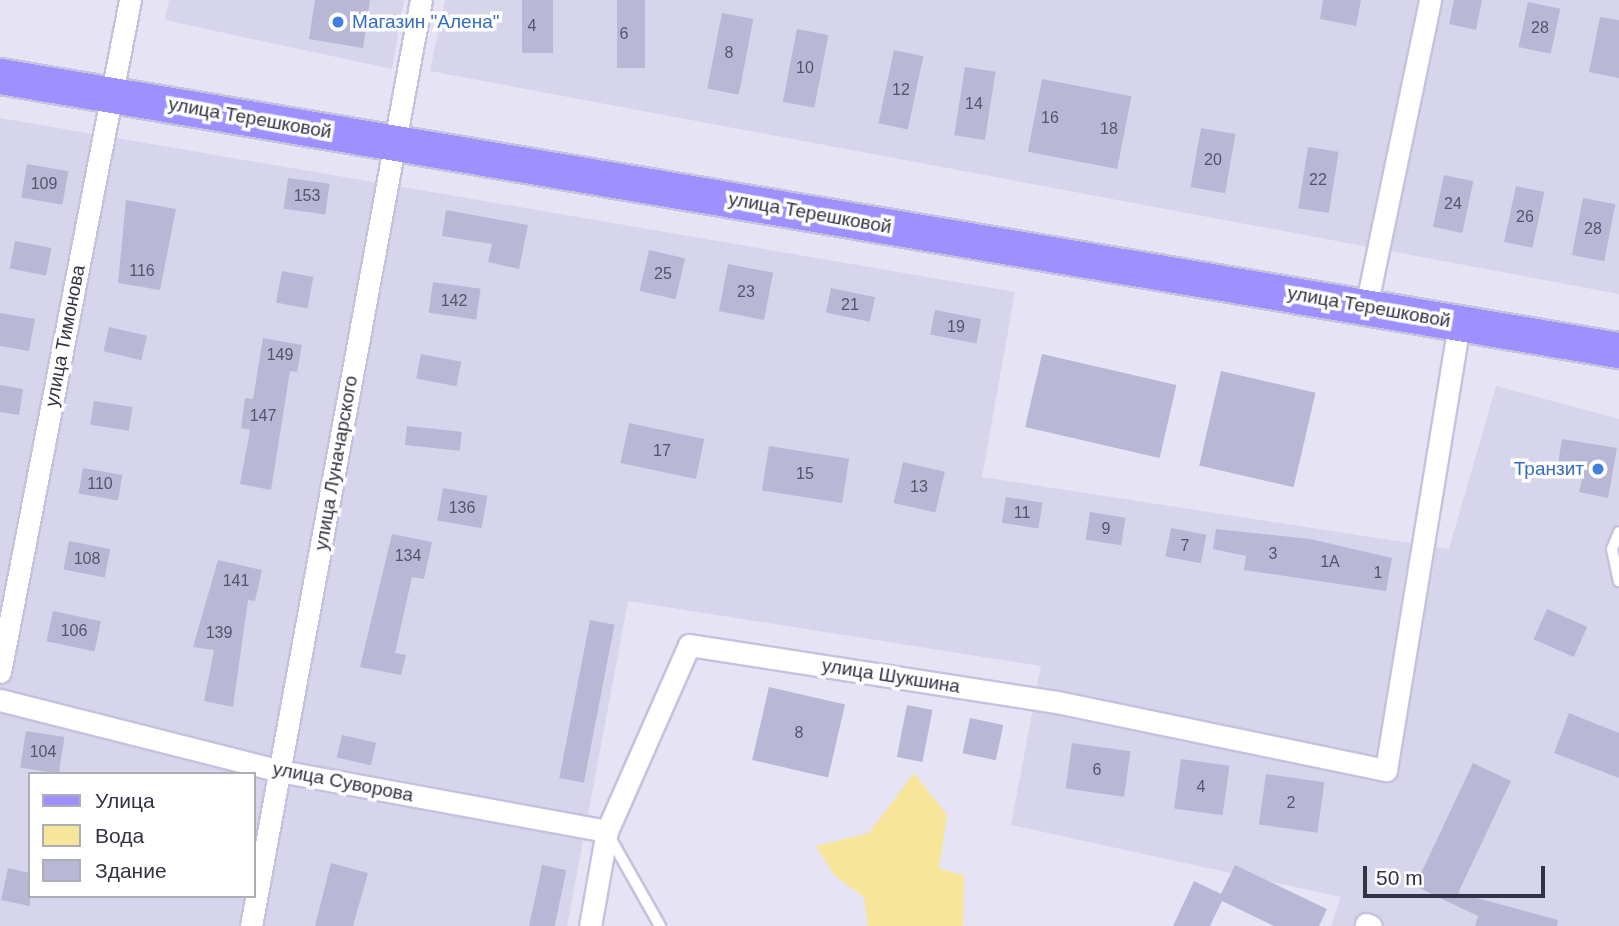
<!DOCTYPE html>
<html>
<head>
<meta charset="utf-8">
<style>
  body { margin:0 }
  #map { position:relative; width:1619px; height:926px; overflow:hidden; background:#e5e3f4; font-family:Helvetica,sans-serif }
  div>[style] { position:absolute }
  .residential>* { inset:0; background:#d7d5ec }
  .water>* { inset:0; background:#f7e699 }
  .building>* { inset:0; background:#b8b8d6; transform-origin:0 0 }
  .roads { filter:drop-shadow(2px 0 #c4c2de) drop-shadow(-2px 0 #c4c2de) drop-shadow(0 2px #c4c2de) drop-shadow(0 -2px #c4c2de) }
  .service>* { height:10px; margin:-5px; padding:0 5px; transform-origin:5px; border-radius:5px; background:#fff }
  .minor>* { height:21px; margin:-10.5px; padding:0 10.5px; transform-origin:10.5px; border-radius:10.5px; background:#fff }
  .primary>* { height:35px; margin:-17.5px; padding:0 17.5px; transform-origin:17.5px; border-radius:17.5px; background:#9e91ff }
  .dots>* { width:19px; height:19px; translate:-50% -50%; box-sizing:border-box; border:4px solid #fff; border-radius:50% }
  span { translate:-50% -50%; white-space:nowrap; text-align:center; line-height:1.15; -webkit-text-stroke:7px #fff; paint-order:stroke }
  .number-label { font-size:16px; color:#54546a }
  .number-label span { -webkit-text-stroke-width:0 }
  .shop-label { font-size:19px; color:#366cbe }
  .left { translate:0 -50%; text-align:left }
  .right { translate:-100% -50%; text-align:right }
  .street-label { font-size:19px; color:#333346 }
  .legend { position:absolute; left:28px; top:772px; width:228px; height:126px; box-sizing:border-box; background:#fff; border:2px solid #adadb5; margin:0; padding:9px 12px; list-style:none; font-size:21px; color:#333346 }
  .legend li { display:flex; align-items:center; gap:14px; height:35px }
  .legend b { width:35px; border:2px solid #adadb5 }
  .scale { position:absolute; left:1363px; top:866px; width:182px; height:32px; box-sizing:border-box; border:4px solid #333346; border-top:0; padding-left:9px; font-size:21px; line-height:24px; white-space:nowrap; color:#333346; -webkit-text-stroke:5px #fff; paint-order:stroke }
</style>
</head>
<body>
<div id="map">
  <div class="residential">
    <i style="clip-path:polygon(169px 0,404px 0,392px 69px,165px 20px)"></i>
    <i style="clip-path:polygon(445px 0,1619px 0,1619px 294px,430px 71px)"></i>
    <i style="clip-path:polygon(evenodd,0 118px,1015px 292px,982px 477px,1449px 549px,1496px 386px,1619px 419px,1619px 926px,1331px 926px,1341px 897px,1011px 825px,1041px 666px,628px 601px,567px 926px,0 926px,0 118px,30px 774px,254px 774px,254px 896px,30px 896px,30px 774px)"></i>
  </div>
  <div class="water">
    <i style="clip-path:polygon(914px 773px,947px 815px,939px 869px,964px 875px,963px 926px,868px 926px,864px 897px,835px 876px,816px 846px,869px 833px)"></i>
  </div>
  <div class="building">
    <i style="clip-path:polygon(315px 0,370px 0,363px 48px,309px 39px)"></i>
    <i style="left:522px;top:0;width:31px;height:53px"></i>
    <i style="left:617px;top:0;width:28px;height:68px"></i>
    <i style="clip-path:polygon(1323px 0,1361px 0,1356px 26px,1320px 19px)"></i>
    <i style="clip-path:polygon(1454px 0,1482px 0,1476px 30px,1449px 24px)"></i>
    <i style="left:1528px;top:2px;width:33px;height:46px;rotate:12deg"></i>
    <i style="left:722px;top:13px;width:32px;height:77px;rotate:11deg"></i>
    <i style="clip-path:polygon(1600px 17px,1619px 20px,1619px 78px,1589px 72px)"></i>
    <i style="left:797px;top:29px;width:32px;height:74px;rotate:11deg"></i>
    <i style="left:894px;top:50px;width:30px;height:75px;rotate:12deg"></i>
    <i style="left:965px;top:67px;width:31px;height:69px;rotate:9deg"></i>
    <i style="left:1042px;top:79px;width:91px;height:74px;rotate:11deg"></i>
    <i style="left:1201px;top:128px;width:35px;height:60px;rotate:10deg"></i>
    <i style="left:1308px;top:147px;width:31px;height:62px;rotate:9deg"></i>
    <i style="left:27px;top:164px;width:42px;height:34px;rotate:10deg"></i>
    <i style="left:1444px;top:175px;width:30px;height:53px;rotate:12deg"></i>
    <i style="left:288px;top:178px;width:42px;height:31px;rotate:8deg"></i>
    <i style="left:1516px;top:186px;width:29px;height:57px;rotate:12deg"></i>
    <i style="left:1583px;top:198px;width:33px;height:58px;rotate:11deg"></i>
    <i style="clip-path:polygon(126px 200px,176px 209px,160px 290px,118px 283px)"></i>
    <i style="clip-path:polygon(446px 210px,528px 225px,519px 269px,488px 262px,492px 244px,442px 236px)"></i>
    <i style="left:15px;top:241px;width:37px;height:28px;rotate:11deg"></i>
    <i style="left:649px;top:250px;width:37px;height:42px;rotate:13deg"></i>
    <i style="left:728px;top:264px;width:46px;height:48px;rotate:11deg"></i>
    <i style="left:282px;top:271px;width:32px;height:32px;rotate:11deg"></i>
    <i style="left:433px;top:282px;width:48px;height:31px;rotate:8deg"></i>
    <i style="left:831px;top:288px;width:45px;height:25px;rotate:12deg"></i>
    <i style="left:935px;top:310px;width:47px;height:25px;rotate:11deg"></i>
    <i style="clip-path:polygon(0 313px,35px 319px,29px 351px,0 346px)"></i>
    <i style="left:109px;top:327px;width:39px;height:25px;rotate:13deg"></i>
    <i style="clip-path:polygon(263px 338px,302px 345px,297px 372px,290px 371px,271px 490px,240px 484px,250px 430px,241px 428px,245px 398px,253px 399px)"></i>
    <i style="left:421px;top:354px;width:41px;height:25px;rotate:11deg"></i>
    <i style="left:1042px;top:354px;width:138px;height:75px;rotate:13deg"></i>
    <i style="left:1221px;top:371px;width:97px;height:97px;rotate:13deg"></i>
    <i style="clip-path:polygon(0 385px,23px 389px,19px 415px,0 412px)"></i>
    <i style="left:94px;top:401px;width:39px;height:24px;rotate:9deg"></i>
    <i style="left:629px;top:423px;width:77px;height:41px;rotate:12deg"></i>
    <i style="left:407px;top:426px;width:55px;height:19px;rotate:6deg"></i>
    <i style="clip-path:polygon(1562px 439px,1617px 448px,1608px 498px,1579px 492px,1583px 475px,1557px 470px)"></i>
    <i style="left:769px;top:446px;width:81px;height:45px;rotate:9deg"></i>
    <i style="left:903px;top:462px;width:43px;height:42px;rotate:13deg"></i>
    <i style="left:83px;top:468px;width:40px;height:26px;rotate:10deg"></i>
    <i style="left:443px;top:488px;width:45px;height:33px;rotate:10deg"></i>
    <i style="left:1006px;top:497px;width:37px;height:26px;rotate:9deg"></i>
    <i style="left:1090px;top:512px;width:36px;height:28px;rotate:9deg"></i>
    <i style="left:1171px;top:528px;width:36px;height:29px;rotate:11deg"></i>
    <i style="clip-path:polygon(1216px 529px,1310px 539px,1392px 558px,1386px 591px,1244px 570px,1246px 556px,1213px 549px)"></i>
    <i style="clip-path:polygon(392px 534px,432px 542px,424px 579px,412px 577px,395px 653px,406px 655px,401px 675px,360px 667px)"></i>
    <i style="left:69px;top:541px;width:42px;height:29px;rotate:11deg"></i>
    <i style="clip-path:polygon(218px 560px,262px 570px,255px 601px,248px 600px,233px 707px,204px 701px,214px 650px,193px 647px)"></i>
    <i style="left:1547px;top:609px;width:44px;height:33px;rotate:24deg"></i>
    <i style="left:53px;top:611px;width:49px;height:31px;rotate:12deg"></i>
    <i style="left:590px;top:620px;width:25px;height:161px;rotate:11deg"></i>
    <i style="left:769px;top:687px;width:78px;height:75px;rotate:13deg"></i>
    <i style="left:907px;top:705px;width:26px;height:53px;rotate:11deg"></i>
    <i style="clip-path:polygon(1569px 713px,1619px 733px,1619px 778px,1554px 753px)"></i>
    <i style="left:970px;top:718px;width:34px;height:36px;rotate:12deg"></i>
    <i style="left:26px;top:731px;width:39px;height:37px;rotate:9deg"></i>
    <i style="left:342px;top:735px;width:35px;height:23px;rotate:13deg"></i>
    <i style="left:1072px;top:743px;width:59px;height:46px;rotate:8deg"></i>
    <i style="left:1181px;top:759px;width:49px;height:50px;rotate:8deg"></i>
    <i style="clip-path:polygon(1473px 763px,1511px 781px,1458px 893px,1558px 920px,1557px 926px,1475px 926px,1478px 916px,1415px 886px)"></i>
    <i style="left:1266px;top:774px;width:59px;height:51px;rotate:8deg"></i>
    <i style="clip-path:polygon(331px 863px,368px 873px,353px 926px,315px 926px)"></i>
    <i style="left:542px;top:865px;width:25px;height:62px;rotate:12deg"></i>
    <i style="clip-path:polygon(1235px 865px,1327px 909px,1319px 926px,1274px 926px,1222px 901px,1210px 926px,1173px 926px,1194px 881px,1221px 894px)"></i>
    <i style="clip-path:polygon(8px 868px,30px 873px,30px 906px,1px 900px)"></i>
  </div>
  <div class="roads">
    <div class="service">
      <i style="left:1619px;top:532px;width:18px;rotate:112deg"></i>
      <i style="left:1612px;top:549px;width:33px;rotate:78deg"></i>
      <i style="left:608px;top:834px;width:106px;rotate:60.5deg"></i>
    </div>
    <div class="minor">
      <i style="left:1366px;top:307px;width:314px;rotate:-78.2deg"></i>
      <i style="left:0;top:672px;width:684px;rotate:-79.05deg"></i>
      <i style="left:0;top:700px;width:289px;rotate:14.2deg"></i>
      <i style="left:280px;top:771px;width:332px;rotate:10.4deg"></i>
      <i style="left:1366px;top:924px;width:5px;rotate:22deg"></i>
      <i style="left:251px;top:926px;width:941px;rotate:-79.6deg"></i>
      <i style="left:590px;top:926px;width:97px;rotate:-79.9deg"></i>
      <i style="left:607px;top:831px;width:203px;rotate:-66.2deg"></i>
      <i style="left:689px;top:645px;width:372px;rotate:8.8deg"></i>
      <i style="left:1057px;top:702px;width:336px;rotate:11.7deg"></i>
      <i style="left:1386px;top:770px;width:453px;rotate:-80.7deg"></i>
    </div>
    <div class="primary">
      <i style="left:0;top:76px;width:1642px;rotate:9.61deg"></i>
    </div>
  </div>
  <div class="dots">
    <i style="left:338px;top:22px;background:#3f7fe0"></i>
    <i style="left:1598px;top:469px;background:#3f7fe0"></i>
  </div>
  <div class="number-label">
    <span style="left:532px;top:26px">4</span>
    <span style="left:1540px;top:28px">28</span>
    <span style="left:624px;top:34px">6</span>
    <span style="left:729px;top:53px">8</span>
    <span style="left:805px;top:68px">10</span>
    <span style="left:901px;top:90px">12</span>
    <span style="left:974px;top:104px">14</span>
    <span style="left:1050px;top:118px">16</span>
    <span style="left:1109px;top:129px">18</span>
    <span style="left:1213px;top:160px">20</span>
    <span style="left:1318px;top:180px">22</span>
    <span style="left:44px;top:184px">109</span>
    <span style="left:307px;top:196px">153</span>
    <span style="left:1453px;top:204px">24</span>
    <span style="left:1525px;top:217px">26</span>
    <span style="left:1593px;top:229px">28</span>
    <span style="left:142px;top:271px">116</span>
    <span style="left:663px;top:274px">25</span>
    <span style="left:746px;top:292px">23</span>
    <span style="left:454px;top:301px">142</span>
    <span style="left:850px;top:305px">21</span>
    <span style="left:956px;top:327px">19</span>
    <span style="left:280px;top:355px">149</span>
    <span style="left:263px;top:416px">147</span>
    <span style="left:662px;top:451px">17</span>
    <span style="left:805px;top:474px">15</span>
    <span style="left:100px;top:484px">110</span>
    <span style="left:919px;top:487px">13</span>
    <span style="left:462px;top:508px">136</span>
    <span style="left:1022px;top:513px">11</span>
    <span style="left:1106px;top:529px">9</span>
    <span style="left:1185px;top:546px">7</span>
    <span style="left:1273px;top:554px">3</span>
    <span style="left:408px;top:556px">134</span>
    <span style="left:87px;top:559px">108</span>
    <span style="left:1330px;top:562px">1А</span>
    <span style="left:1378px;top:573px">1</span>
    <span style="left:236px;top:581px">141</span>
    <span style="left:74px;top:631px">106</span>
    <span style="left:219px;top:633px">139</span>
    <span style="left:799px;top:733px">8</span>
    <span style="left:43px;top:752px">104</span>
    <span style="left:1097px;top:770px">6</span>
    <span style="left:1201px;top:787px">4</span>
    <span style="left:1291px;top:803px">2</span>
  </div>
  <div class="shop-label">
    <span class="left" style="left:352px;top:22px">Магазин "Алена"</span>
    <span class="right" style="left:1584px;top:469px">Транзит</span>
  </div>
  <div class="street-label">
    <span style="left:250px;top:118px;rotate:10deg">улица Терешковой</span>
    <span style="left:810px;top:213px;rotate:10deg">улица Терешковой</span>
    <span style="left:1369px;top:307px;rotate:10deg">улица Терешковой</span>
    <span style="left:65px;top:336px;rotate:-79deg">улица Тимонова</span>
    <span style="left:336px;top:463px;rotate:-80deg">улица Луначарского</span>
    <span style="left:891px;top:676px;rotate:9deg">улица Шукшина</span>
    <span style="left:343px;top:782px;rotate:11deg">улица Суворова</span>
  </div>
  <ul class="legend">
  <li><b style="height:9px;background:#9e91ff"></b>Улица</li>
  <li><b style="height:19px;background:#f7e699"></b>Вода</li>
  <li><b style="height:19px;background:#b8b8d6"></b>Здание</li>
  </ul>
  <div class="scale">50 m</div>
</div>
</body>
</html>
